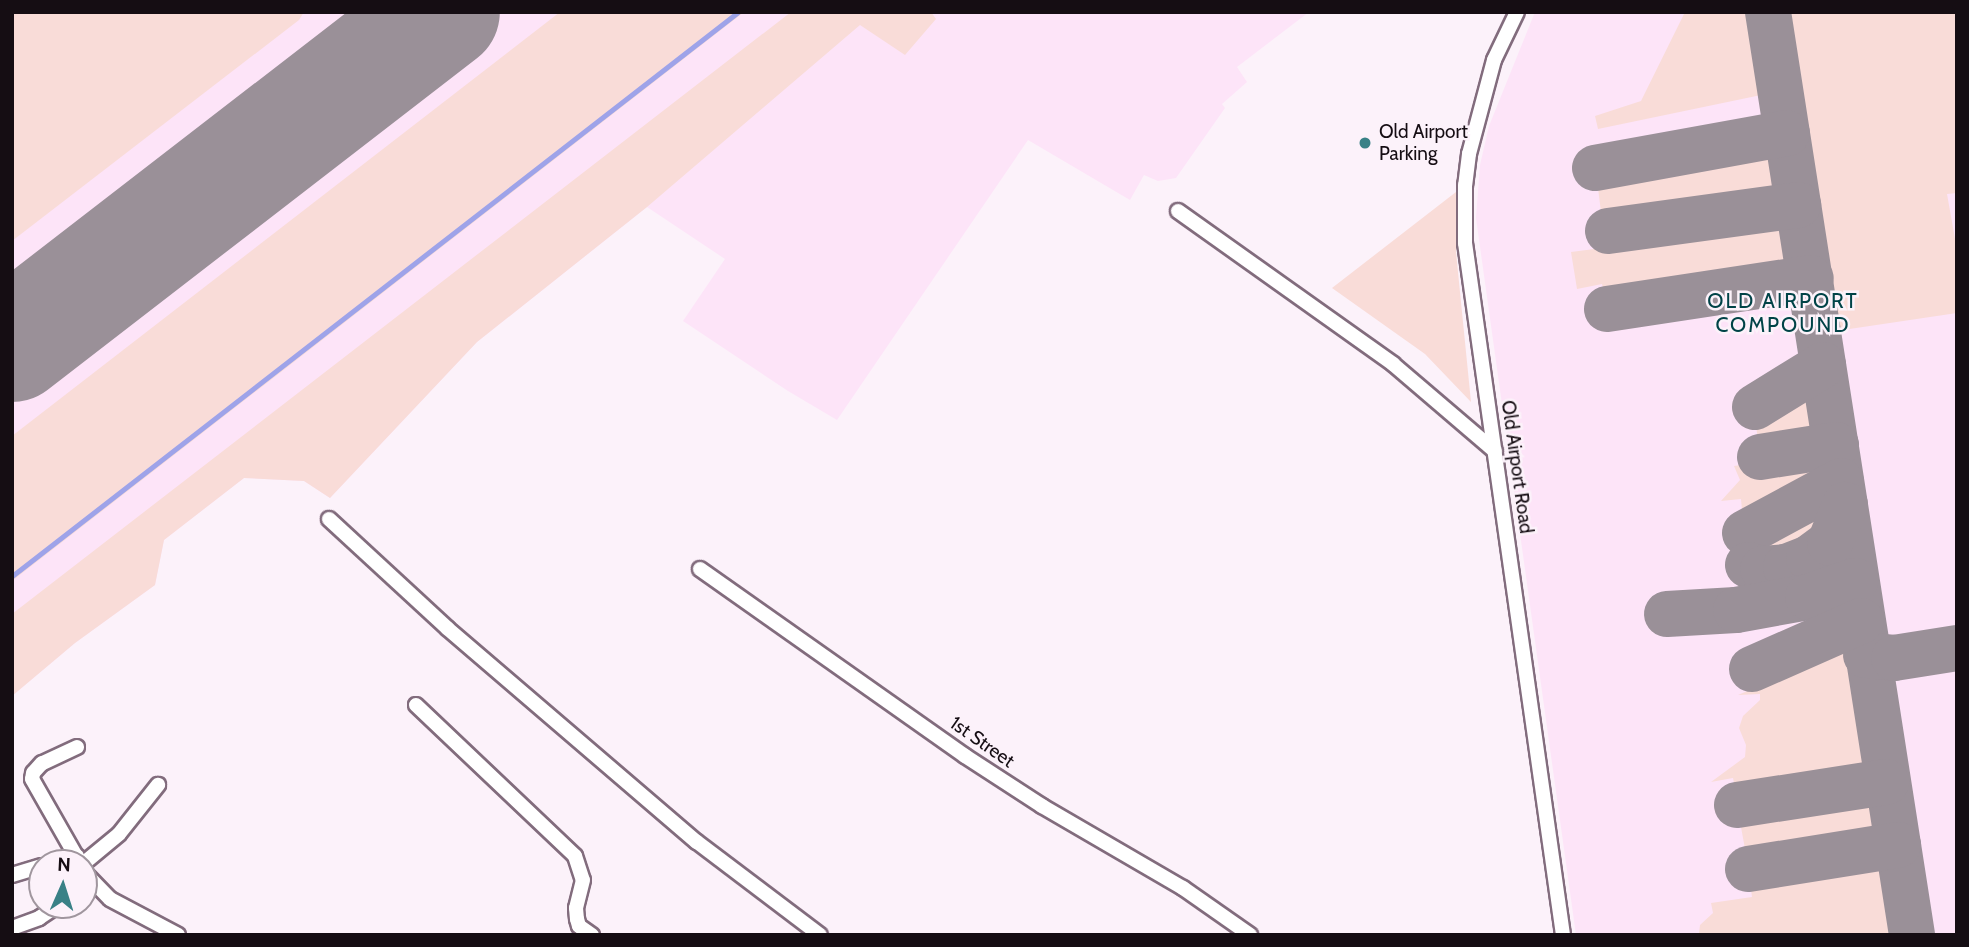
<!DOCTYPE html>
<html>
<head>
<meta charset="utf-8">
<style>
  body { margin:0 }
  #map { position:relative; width:1969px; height:947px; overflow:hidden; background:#fcf2fa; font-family:Cabin,sans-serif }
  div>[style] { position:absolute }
  .built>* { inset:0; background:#fde4f8 }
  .green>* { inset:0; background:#f9dcd8 }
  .stream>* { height:5px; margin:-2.5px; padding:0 2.5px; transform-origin:2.5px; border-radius:2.5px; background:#9ea3e9 }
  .taxiway>* { height:46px; margin:-23px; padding:0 23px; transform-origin:23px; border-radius:23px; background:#9a9098 }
  .runway>* { height:116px; margin:-58px; padding:0 58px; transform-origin:58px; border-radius:58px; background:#9a9098 }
  .roads { filter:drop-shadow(2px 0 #826c7d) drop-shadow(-2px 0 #826c7d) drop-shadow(0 2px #826c7d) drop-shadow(0 -2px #826c7d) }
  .street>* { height:14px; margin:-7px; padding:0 7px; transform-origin:7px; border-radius:7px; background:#fff }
  .dots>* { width:19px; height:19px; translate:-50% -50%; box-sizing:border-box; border:4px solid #fcf2fa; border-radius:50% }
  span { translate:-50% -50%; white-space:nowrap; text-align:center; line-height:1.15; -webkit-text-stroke:5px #fcf2fa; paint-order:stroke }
  .poi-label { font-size:19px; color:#150d13 }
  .left { translate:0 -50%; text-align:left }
  .street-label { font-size:19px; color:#150d13 }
  .neighbourhood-label { font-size:21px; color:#004347; letter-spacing:2px }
  .frame { position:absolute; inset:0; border:14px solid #150d13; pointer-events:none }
  .north { position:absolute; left:28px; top:849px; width:70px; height:70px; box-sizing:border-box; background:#fcf2fa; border:2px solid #a0969e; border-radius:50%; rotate:3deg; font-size:19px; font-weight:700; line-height:28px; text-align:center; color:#150d13 }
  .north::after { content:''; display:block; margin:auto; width:24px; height:32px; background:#398186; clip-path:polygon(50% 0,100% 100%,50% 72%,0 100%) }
</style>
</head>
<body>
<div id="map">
  <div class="built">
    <i style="clip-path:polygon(12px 12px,1309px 12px,1237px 67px,1247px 82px,1222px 104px,1225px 108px,1176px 178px,1158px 181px,1144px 175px,1130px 200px,1028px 140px,837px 420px,788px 391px,683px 321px,725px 259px,647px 207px,477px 342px,330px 498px,304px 481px,244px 478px,164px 540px,155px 585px,75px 643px,12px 696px)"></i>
    <i style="clip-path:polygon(1535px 12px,1957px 12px,1957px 935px,1576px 935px,1476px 218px,1480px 165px,1489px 126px)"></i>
  </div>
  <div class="green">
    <i style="clip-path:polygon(12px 12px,304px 12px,299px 20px,12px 241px)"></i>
    <i style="clip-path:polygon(560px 12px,744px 12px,12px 581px,12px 436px)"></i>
    <i style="clip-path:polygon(791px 12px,931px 12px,936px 19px,905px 55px,860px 25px,647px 207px,477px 342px,330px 498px,304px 481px,244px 478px,164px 540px,155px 585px,75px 643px,12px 696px,12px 614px)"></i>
    <i style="clip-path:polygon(1685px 12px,1753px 12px,1766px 94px,1598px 129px,1595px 116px,1641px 101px)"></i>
    <i style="clip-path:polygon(1786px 12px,1957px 12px,1957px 193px,1947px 194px,1957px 250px,1957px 313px,1836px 331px)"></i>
    <i style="clip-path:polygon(1762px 151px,1773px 156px,1776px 161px,1780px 188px,1776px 199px,1603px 228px,1597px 180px)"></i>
    <i style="clip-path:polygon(1456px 192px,1456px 252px,1471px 402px,1425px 354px,1332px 288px)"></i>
    <i style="clip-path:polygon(1777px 214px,1786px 223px,1793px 271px,1788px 276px,1606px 304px,1602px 284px,1577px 289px,1571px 252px,1610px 247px,1609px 239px)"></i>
    <i style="clip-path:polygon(1803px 391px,1813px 393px,1818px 429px,1815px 438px,1808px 444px,1759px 451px,1756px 424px,1759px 415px,1772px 404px)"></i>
    <i style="clip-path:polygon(1813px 455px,1823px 461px,1825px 475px,1820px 486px,1743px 522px,1741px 499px,1721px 501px,1740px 480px,1734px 466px)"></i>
    <i style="clip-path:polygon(1821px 503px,1830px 509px,1829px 532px,1812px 548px,1776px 562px,1762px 562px,1747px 552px,1746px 542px)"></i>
    <i style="clip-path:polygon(1850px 633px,1872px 779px,1737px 798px,1733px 778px,1711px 782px,1745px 757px,1746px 745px,1739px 728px,1743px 716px,1760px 700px,1760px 694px,1738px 695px,1759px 686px,1755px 676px)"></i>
    <i style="clip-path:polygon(1874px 793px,1882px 843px,1822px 853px,1820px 847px,1798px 851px,1798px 857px,1748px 865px,1738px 811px)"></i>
    <i style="clip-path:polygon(1883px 853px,1896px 935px,1699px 933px,1700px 925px,1713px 913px,1711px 903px,1752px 897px,1749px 875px,1800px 867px,1801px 875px,1824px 871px,1823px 863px)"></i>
  </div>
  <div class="stream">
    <i style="left:12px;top:576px;width:919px;rotate:-37.84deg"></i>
  </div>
  <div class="taxiway">
    <i style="left:1768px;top:12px;width:934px;rotate:81.13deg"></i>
    <i style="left:362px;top:74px;width:42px;rotate:-55.6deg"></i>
    <i style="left:386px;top:39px;width:28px;rotate:-72deg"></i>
    <i style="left:1595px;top:168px;width:195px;rotate:-10.3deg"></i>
    <i style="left:1608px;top:231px;width:192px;rotate:-7.8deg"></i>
    <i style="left:1607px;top:309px;width:206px;rotate:-8.6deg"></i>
    <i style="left:1755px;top:407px;width:80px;rotate:-31.7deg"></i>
    <i style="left:1760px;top:457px;width:77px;rotate:-9deg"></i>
    <i style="left:1745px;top:533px;width:109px;rotate:-28.4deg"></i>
    <i style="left:1748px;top:565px;width:16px;rotate:15deg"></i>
    <i style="left:1763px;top:569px;width:23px;rotate:-5deg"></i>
    <i style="left:1786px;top:567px;width:25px;rotate:-21deg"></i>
    <i style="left:1809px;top:558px;width:26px;rotate:-36deg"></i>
    <i style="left:1830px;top:543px;width:41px;rotate:-68.5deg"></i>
    <i style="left:1667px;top:614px;width:69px;rotate:-3.3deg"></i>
    <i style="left:1736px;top:610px;width:73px;rotate:-10.2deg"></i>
    <i style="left:1808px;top:597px;width:50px;rotate:-18.8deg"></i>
    <i style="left:1866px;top:655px;width:28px;rotate:6deg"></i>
    <i style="left:1894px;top:658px;width:64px;rotate:-9deg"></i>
    <i style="left:1752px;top:669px;width:119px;rotate:-23.8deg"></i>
    <i style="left:1737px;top:805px;width:151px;rotate:-8.8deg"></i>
    <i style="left:1748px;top:869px;width:152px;rotate:-9.1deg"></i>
  </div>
  <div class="runway">
    <i style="left:12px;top:344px;width:543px;rotate:-37.67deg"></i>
  </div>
  <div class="roads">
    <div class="street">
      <i style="left:1517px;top:12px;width:53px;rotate:115.6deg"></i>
      <i style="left:1494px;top:60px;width:97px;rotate:104.9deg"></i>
      <i style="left:1469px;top:154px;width:31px;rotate:97deg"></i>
      <i style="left:1465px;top:185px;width:58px;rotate:90deg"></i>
      <i style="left:1465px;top:243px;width:699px;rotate:81.94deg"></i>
      <i style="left:1178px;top:211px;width:264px;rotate:35.4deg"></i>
      <i style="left:1393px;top:364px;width:134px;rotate:40.5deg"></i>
      <i style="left:329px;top:519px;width:161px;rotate:42.7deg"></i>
      <i style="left:447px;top:628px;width:329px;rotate:40.6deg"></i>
      <i style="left:697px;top:842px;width:154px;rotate:37.1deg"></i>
      <i style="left:700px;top:569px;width:324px;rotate:35.2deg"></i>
      <i style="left:965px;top:756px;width:92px;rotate:33deg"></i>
      <i style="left:1042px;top:806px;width:163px;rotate:30.2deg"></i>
      <i style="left:1183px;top:888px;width:82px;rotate:35deg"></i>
      <i style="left:416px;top:705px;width:219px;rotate:43.5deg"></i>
      <i style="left:575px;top:856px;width:25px;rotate:72deg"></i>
      <i style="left:583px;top:880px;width:29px;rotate:104deg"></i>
      <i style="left:576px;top:908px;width:11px;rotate:85deg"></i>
      <i style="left:577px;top:919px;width:7px;rotate:74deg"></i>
      <i style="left:579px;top:926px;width:16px;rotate:35deg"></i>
      <i style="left:77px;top:747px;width:38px;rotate:155deg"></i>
      <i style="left:42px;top:763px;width:13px;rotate:132deg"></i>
      <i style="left:33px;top:773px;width:6px;rotate:99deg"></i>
      <i style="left:32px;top:779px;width:97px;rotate:60.3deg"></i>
      <i style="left:53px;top:863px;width:25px;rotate:-16deg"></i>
      <i style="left:84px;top:863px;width:45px;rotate:-39.6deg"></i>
      <i style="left:119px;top:834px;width:63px;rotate:-51.5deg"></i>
      <i style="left:84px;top:872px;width:37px;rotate:46deg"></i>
      <i style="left:110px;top:899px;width:77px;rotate:27.9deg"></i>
      <i style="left:12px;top:875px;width:31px;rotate:-17deg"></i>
      <i style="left:12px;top:928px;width:29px;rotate:-20deg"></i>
      <i style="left:39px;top:918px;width:23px;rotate:-34deg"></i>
    </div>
  </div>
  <div class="dots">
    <i style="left:1365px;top:143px;background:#398186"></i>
  </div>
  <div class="poi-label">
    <span class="left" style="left:1379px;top:143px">Old Airport<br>Parking</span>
  </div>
  <div class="street-label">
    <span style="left:1517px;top:467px;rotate:82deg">Old Airport Road</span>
    <span style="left:982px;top:742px;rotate:35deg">1st Street</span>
  </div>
  <div class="neighbourhood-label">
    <span style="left:1783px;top:313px">OLD AIRPORT<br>COMPOUND</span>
  </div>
  <div class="frame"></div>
  <div class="north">N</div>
</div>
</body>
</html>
